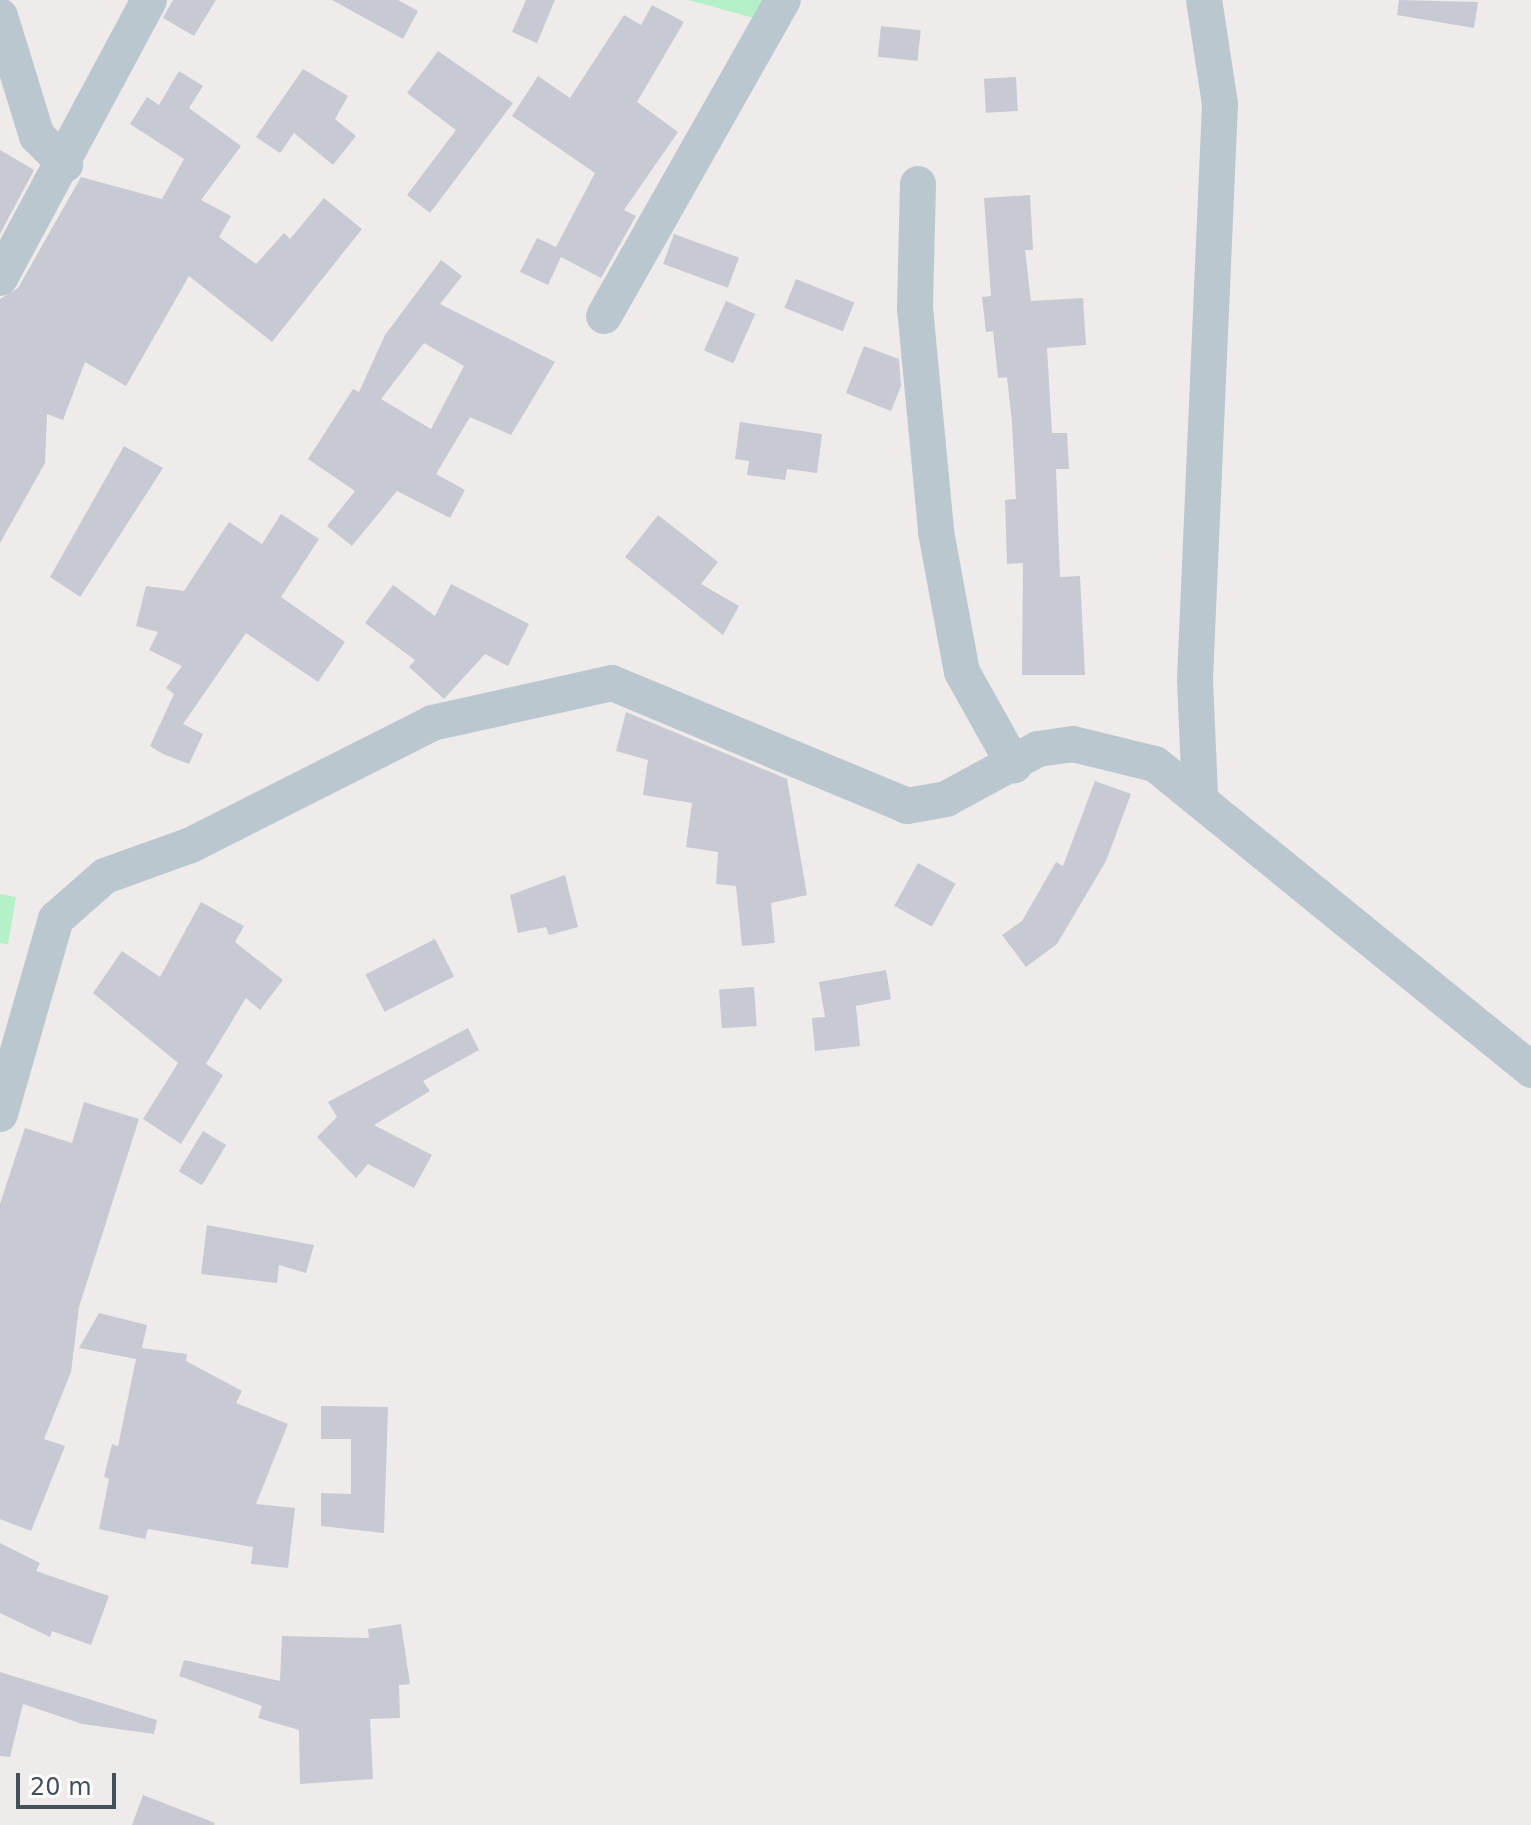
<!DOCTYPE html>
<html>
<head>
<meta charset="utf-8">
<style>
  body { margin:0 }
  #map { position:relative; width:1531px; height:1825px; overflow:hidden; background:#efebeb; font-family:"DejaVu Sans",sans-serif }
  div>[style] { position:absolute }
  .green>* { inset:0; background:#b5f1c8 }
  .building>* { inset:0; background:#c7cad2; transform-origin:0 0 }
  .minor>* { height:36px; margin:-18px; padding:0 18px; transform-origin:18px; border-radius:18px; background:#bbc7cf }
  span { translate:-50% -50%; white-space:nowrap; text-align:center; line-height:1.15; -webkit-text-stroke:7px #fff; paint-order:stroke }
  .scale { position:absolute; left:16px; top:1773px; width:100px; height:36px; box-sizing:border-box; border:4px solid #43505a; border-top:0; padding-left:10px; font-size:24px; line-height:28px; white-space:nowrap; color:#43505a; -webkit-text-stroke:6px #fff; paint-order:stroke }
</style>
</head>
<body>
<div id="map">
  <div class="green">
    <i style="clip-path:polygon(688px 0,783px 0,754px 18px)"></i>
    <i style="clip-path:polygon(0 894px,16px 897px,8px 944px,0 943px)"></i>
  </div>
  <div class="building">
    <i style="clip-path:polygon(173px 0,216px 0,194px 36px,163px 18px)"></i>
    <i style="clip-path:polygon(332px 0,398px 0,418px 11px,403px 39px)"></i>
    <i style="clip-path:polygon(526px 0,555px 0,537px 43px,512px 32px)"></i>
    <i style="clip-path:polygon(1399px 0,1478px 2px,1474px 28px,1397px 15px)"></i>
    <i style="clip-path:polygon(652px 5px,684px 22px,637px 102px,678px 132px,624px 210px,636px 216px,601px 278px,561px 257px,548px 285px,520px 272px,537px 238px,556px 247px,595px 173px,512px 116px,538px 76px,570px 98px,624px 15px,641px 25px)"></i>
    <i style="left:881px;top:26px;width:40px;height:31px;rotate:6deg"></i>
    <i style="clip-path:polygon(438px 51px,513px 103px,430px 213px,407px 195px,456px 130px,407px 93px)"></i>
    <i style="clip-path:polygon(303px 69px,348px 96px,335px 119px,356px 136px,333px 165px,294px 133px,280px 153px,256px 137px)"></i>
    <i style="clip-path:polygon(179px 71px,203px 86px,189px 108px,241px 146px,201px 200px,231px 216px,219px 237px,256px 264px,284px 233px,290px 239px,324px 198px,362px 229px,272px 342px,189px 276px,126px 386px,85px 362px,63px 420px,47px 414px,45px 463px,0 543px,0 299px,18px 288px,81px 177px,162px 199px,184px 159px,130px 124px,147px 97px,159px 105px)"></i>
    <i style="left:1016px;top:77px;width:34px;height:32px;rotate:87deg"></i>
    <i style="clip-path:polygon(0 150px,34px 170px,0 234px)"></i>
    <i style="clip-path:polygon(1030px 195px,1033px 250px,1025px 250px,1031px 301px,1083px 298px,1086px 345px,1047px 348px,1052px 433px,1067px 433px,1069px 469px,1056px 469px,1060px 577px,1080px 576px,1085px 675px,1022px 675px,1023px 563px,1007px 564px,1005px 500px,1016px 499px,1012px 423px,1007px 377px,998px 378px,993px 331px,986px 332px,982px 297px,991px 296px,984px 198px)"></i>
    <i style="left:674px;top:234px;width:69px;height:32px;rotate:20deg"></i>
    <i style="clip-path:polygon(evenodd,441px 260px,462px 276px,440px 304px,555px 362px,511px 435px,470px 417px,436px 474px,465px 490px,450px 518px,397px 491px,352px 546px,327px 526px,355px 491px,308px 459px,353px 389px,359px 392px,385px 335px,441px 260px,424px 343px,464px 366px,431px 429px,381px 399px,424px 343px)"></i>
    <i style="left:796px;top:279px;width:63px;height:31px;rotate:22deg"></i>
    <i style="left:726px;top:301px;width:32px;height:54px;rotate:24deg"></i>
    <i style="clip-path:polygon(864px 346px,899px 359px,901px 386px,891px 411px,846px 393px)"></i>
    <i style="clip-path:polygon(740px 422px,822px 434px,817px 473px,787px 469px,785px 480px,747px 475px,749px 461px,735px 459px)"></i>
    <i style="clip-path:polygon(124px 446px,163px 468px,80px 597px,50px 577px)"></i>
    <i style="clip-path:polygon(281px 514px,319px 539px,281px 597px,345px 642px,318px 682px,246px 633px,183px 724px,203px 734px,189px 764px,163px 754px,150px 746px,174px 694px,166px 688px,182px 666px,149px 650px,158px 632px,136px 626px,146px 586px,184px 591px,229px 522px,262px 544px)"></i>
    <i style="clip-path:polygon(658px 515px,718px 562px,701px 584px,739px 606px,723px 635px,625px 557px)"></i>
    <i style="clip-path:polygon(451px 584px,529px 624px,508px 666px,485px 654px,444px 699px,409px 667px,415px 660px,365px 623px,393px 585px,435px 616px)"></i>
    <i style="clip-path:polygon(626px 712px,787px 779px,807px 895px,771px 903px,775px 943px,742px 946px,736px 886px,716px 884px,718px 852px,686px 847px,692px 803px,643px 795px,648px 760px,616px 751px)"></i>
    <i style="clip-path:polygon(1095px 781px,1131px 794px,1106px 861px,1057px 944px,1026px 967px,1002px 935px,1022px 921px,1056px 862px,1063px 866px)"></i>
    <i style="left:918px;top:863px;width:43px;height:49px;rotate:29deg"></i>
    <i style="clip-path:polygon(565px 875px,578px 927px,549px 935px,546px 927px,518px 933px,510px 895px)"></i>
    <i style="clip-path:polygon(201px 902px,244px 926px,235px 942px,283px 980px,260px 1010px,246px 998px,206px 1064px,223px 1075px,181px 1144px,143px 1119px,178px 1063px,93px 993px,122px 951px,160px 977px)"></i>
    <i style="left:435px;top:939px;width:42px;height:78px;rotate:63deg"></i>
    <i style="clip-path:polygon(886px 970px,891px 999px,856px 1006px,860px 1046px,815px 1051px,812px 1018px,825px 1017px,819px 982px)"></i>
    <i style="left:754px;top:987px;width:39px;height:35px;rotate:86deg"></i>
    <i style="clip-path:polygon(468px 1028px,479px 1050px,423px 1081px,430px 1091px,374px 1125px,432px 1155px,414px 1188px,368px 1164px,356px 1178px,317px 1137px,337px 1117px,328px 1102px)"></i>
    <i style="clip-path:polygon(84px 1102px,139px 1119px,79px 1307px,71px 1372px,44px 1439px,65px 1446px,31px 1531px,0 1519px,0 1204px,25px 1128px,72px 1143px)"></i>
    <i style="left:203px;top:1131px;width:27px;height:47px;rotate:31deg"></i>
    <i style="clip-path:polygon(207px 1225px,314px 1245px,306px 1273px,279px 1265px,277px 1283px,201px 1274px)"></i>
    <i style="clip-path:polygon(99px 1313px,147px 1325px,142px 1348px,187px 1354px,186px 1361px,242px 1391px,236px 1403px,288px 1424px,256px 1504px,295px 1508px,288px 1568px,251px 1564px,253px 1547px,148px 1529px,145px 1539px,99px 1529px,109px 1479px,104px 1477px,112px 1444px,118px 1446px,136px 1359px,79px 1348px)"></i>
    <i style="clip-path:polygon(321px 1406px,388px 1407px,384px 1533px,321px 1526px,321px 1493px,351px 1494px,351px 1439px,321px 1439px)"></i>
    <i style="clip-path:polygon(0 1543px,40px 1563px,36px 1571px,109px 1596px,91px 1645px,52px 1631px,50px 1637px,0 1613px)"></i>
    <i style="clip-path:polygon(401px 1624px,410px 1684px,399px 1685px,400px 1718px,370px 1719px,373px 1779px,300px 1784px,299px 1730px,258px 1718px,262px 1706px,179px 1676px,184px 1660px,280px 1681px,282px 1636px,369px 1638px,368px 1629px)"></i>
    <i style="clip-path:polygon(0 1672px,157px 1720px,154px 1734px,82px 1724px,23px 1704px,10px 1757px,0 1756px)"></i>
    <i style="clip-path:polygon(143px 1795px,215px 1823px,214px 1825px,132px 1825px)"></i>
  </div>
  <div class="minor">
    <i style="left:0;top:16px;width:126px;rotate:72.9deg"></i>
    <i style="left:37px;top:136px;width:40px;rotate:45deg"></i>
    <i style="left:918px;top:184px;width:124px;rotate:91.4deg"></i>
    <i style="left:915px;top:308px;width:225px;rotate:84.6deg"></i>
    <i style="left:936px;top:532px;width:142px;rotate:79.5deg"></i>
    <i style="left:962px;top:672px;width:107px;rotate:60.8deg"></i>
    <i style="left:0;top:278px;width:315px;rotate:-61.8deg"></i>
    <i style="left:604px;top:316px;width:363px;rotate:-60.5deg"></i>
    <i style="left:1200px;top:795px;width:116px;rotate:-92.5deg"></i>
    <i style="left:1195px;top:679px;width:576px;rotate:-87.51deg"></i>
    <i style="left:1220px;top:104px;width:105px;rotate:-98.7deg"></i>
    <i style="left:0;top:1114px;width:203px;rotate:-74deg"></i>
    <i style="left:56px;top:919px;width:65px;rotate:-41.3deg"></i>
    <i style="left:105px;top:876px;width:91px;rotate:-19.8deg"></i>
    <i style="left:191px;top:845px;width:270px;rotate:-26.8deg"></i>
    <i style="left:432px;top:723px;width:184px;rotate:-12.5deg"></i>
    <i style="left:612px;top:683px;width:320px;rotate:22.6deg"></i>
    <i style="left:907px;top:806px;width:40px;rotate:-10deg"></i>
    <i style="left:946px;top:799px;width:105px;rotate:-28.5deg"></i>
    <i style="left:1038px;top:749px;width:35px;rotate:-8deg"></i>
    <i style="left:1073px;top:744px;width:84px;rotate:13.7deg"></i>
    <i style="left:1155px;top:764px;width:485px;rotate:39.1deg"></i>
  </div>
  <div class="scale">20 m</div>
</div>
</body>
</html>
